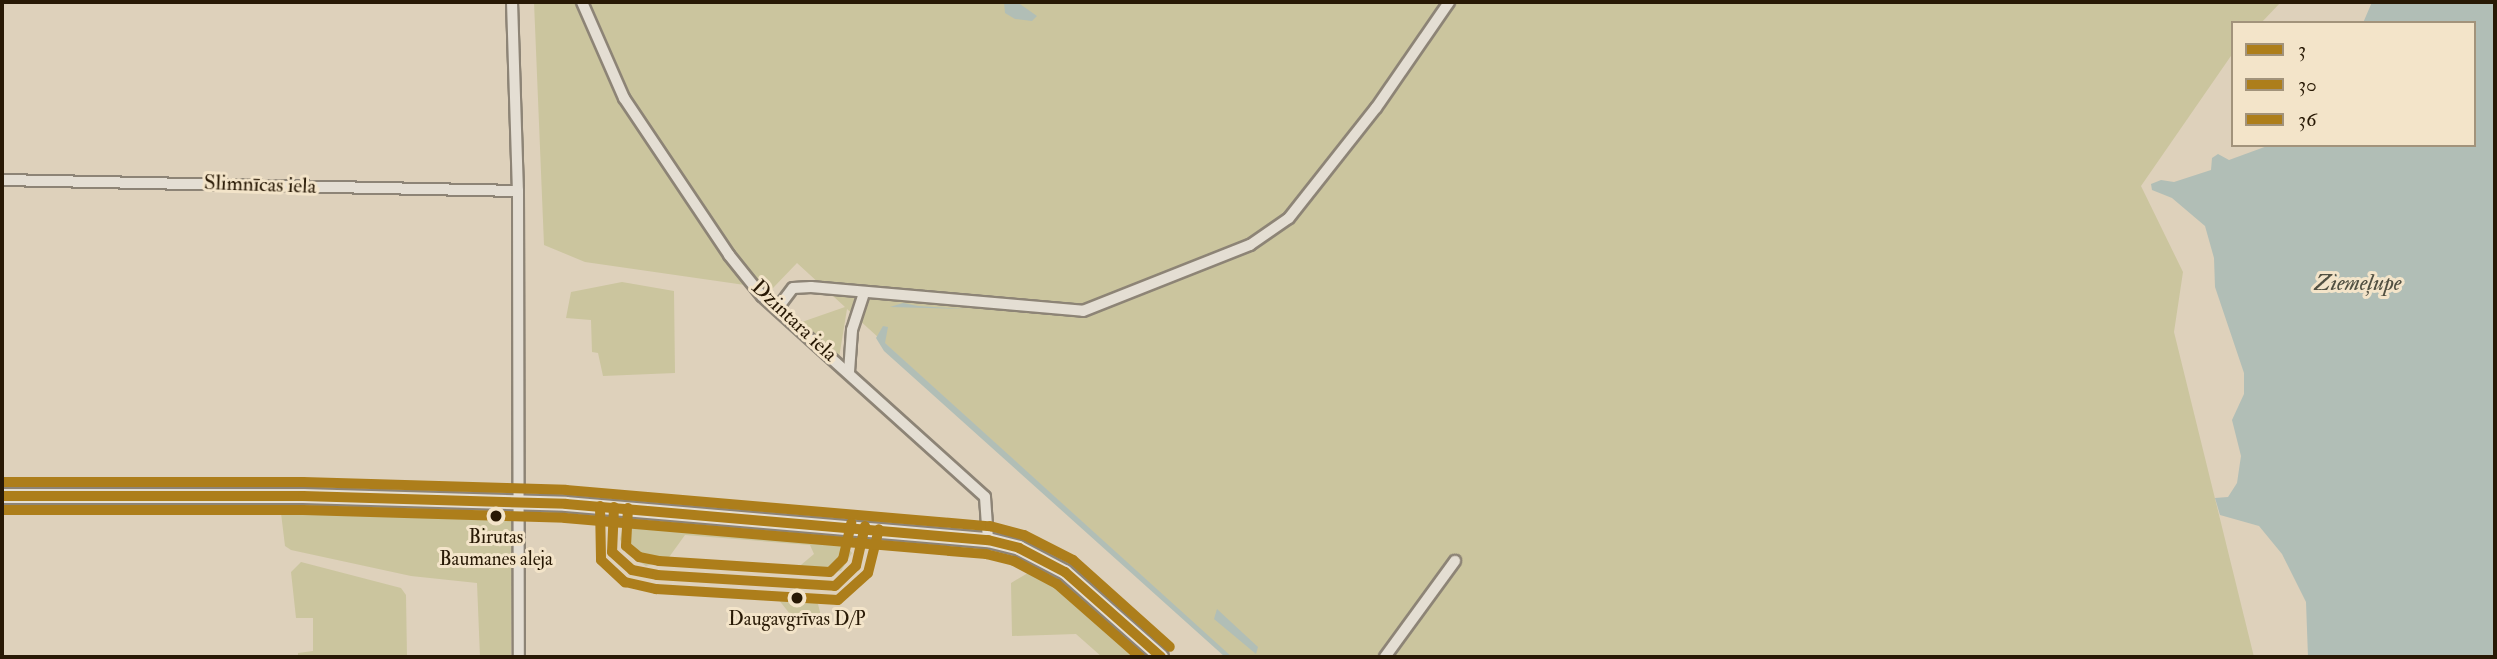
<!DOCTYPE html>
<html>
<head>
<meta charset="utf-8">
<style>
  body { margin:0 }
  #map { position:relative; width:2497px; height:659px; overflow:hidden; background:#ded1bb; font-family:"IM FELL Double Pica",serif }
  div>[style] { position:absolute }
  .green>* { inset:0; background:#cbc59e }
  .water>* { inset:0; background:#b1beb6 }
  .roads { filter:drop-shadow(2px 0 #8d8476) drop-shadow(-2px 0 #8d8476) drop-shadow(0 2px #8d8476) drop-shadow(0 -2px #8d8476) }
  .street>* { height:10px; margin:-5px; padding:0 5px; transform-origin:5px; border-radius:5px; background:#e4ded3 }
  .secondary>* { height:14px; margin:-7px; padding:0 7px; transform-origin:7px; border-radius:7px; background:#e4ded3 }
  .bus-1>* { height:10px; margin:-5px; padding:0 5px; transform-origin:5px; border-radius:5px; background:#ad7e1b }
  .bus-2>* { height:10px; margin:-5px; padding:0 5px; transform-origin:5px; border-radius:5px; background:#ad7e1b }
  .bus-3>* { height:10px; margin:-5px; padding:0 5px; transform-origin:5px; border-radius:5px; background:#ad7e1b }
  .dots>* { width:19px; height:19px; translate:-50% -50%; box-sizing:border-box; border:4px solid #f3e4c9; border-radius:50% }
  span { translate:-50% -50%; white-space:nowrap; text-align:center; line-height:1.15; -webkit-text-stroke:6px #f3e4c9; paint-order:stroke }
  .bus-label { font-size:19px; color:#281905 }
  .street-label { font-size:21px; color:#281905 }
  .water-label { font-size:23px; color:#515042; font-style:italic }
  .frame { position:absolute; inset:0; border:4px solid #281905; pointer-events:none }
  .legend { position:absolute; left:2231px; top:21px; width:245px; height:126px; box-sizing:border-box; background:#f3e4c9; border:2px solid #a2937b; margin:0; padding:9px 12px; list-style:none; font-size:21px; color:#281905 }
  .legend li { display:flex; align-items:center; gap:14px; height:35px }
  .legend b { width:35px; border:2px solid #a2937b }
</style>
</head>
<body>
<div id="map">
  <div class="green">
    <i style="clip-path:polygon(534px 2px,2281px 2px,2261px 23px,2233px 23px,2233px 53px,2141px 186px,2183px 272px,2174px 332px,2254px 657px,1231px 657px,847px 309px,839px 358px,799px 323px,845px 307px,797px 263px,772px 289px,585px 262px,544px 245px)"></i>
    <i style="clip-path:polygon(622px 282px,674px 291px,675px 373px,603px 376px,598px 353px,592px 352px,591px 320px,566px 318px,571px 292px)"></i>
    <i style="clip-path:polygon(291px 503px,410px 505px,431px 510px,297px 509px)"></i>
    <i style="clip-path:polygon(281px 513px,513px 516px,511px 657px,480px 657px,477px 583px,411px 576px,291px 550px,285px 546px)"></i>
    <i style="clip-path:polygon(639px 520px,838px 535px,852px 553px,841px 571px,826px 573px,795px 570px,814px 554px,810px 545px,685px 535px,667px 560px,646px 566px,626px 553px,620px 539px,622px 531px)"></i>
    <i style="clip-path:polygon(301px 562px,401px 588px,406px 595px,407px 657px,298px 657px,298px 653px,313px 651px,313px 618px,296px 618px,291px 572px)"></i>
    <i style="clip-path:polygon(1033px 570px,1137px 657px,1102px 657px,1076px 634px,1012px 636px,1011px 583px)"></i>
    <i style="clip-path:polygon(774px 594px,782px 599px,810px 598px,818px 604px,821px 616px,794px 619px)"></i>
  </div>
  <div class="water">
    <i style="clip-path:polygon(1004px 2px,1017px 2px,1037px 16px,1032px 21px,1015px 19px,1005px 13px)"></i>
    <i style="clip-path:polygon(2372px 2px,2495px 2px,2495px 657px,2308px 657px,2306px 602px,2282px 554px,2259px 526px,2220px 515px,2215px 498px,2228px 497px,2237px 483px,2241px 456px,2232px 420px,2244px 394px,2244px 373px,2215px 287px,2214px 258px,2205px 226px,2172px 198px,2152px 190px,2151px 184px,2161px 180px,2174px 182px,2211px 170px,2212px 158px,2218px 154px,2229px 160px,2270px 145px,2474px 145px,2474px 23px,2363px 23px)"></i>
    <i style="clip-path:polygon(903px 303px,918px 306px,965px 309px,890px 307px)"></i>
    <i style="clip-path:polygon(883px 326px,888px 327px,885px 343px,1232px 657px,1225px 657px,884px 351px,876px 338px)"></i>
    <i style="clip-path:polygon(1217px 609px,1258px 647px,1256px 654px,1214px 619px)"></i>
  </div>
  <div class="roads">
    <div class="street">
      <i style="left:512px;top:2px;width:189px;rotate:88.2deg"></i>
      <i style="left:518px;top:191px;width:466px;rotate:89.9deg"></i>
      <i style="left:582px;top:2px;width:105px;rotate:66.4deg"></i>
      <i style="left:624px;top:98px;width:189px;rotate:56.2deg"></i>
      <i style="left:729px;top:255px;width:53px;rotate:51.2deg"></i>
      <i style="left:762px;top:296px;width:300px;rotate:42deg"></i>
      <i style="left:985px;top:497px;width:43px;rotate:86deg"></i>
      <i style="left:2px;top:180px;width:516px;rotate:1.22deg"></i>
      <i style="left:777px;top:309px;width:26px;rotate:-53deg"></i>
      <i style="left:793px;top:288px;width:18px;rotate:-3deg"></i>
      <i style="left:811px;top:287px;width:273px;rotate:5deg"></i>
      <i style="left:1083px;top:311px;width:180px;rotate:-21.6deg"></i>
      <i style="left:1250px;top:245px;width:47px;rotate:-34.7deg"></i>
      <i style="left:1289px;top:218px;width:140px;rotate:-51.7deg"></i>
      <i style="left:1376px;top:108px;width:129px;rotate:-55.4deg"></i>
      <i style="left:849px;top:372px;width:42px;rotate:-85.9deg"></i>
      <i style="left:852px;top:330px;width:39px;rotate:-72deg"></i>
      <i style="left:1385px;top:657px;width:119px;rotate:-53.9deg"></i>
    </div>
    <div class="secondary">
      <i style="left:2px;top:496px;width:301px"></i>
      <i style="left:303px;top:496px;width:263px;rotate:1.7deg"></i>
      <i style="left:566px;top:504px;width:424px;rotate:4.9deg"></i>
      <i style="left:988px;top:540px;width:32px;rotate:14deg"></i>
      <i style="left:1019px;top:548px;width:52px;rotate:27.6deg"></i>
      <i style="left:1065px;top:572px;width:128px;rotate:41.5deg"></i>
    </div>
  </div>
  <div class="bus-1">
    <i style="left:2px;top:496px;width:301px"></i>
    <i style="left:303px;top:496px;width:263px;rotate:1.7deg"></i>
    <i style="left:566px;top:504px;width:424px;rotate:4.9deg"></i>
    <i style="left:988px;top:540px;width:32px;rotate:14deg"></i>
    <i style="left:1019px;top:548px;width:52px;rotate:27.6deg"></i>
    <i style="left:1065px;top:572px;width:128px;rotate:41.5deg"></i>
    <i style="left:614px;top:507px;width:45px;rotate:92.5deg"></i>
    <i style="left:612px;top:552px;width:27px;rotate:42deg"></i>
    <i style="left:632px;top:570px;width:25px;rotate:11deg"></i>
    <i style="left:657px;top:575px;width:178px;rotate:3.5deg"></i>
    <i style="left:835px;top:586px;width:29px;rotate:-44deg"></i>
    <i style="left:856px;top:566px;width:41px;rotate:-77.3deg"></i>
  </div>
  <div class="bus-2">
    <i style="left:600px;top:506px;width:54px;rotate:88.9deg"></i>
    <i style="left:601px;top:560px;width:33px;rotate:43deg"></i>
    <i style="left:625px;top:582px;width:32px;rotate:13deg"></i>
    <i style="left:656px;top:589px;width:182px;rotate:3.5deg"></i>
    <i style="left:838px;top:600px;width:40px;rotate:-42deg"></i>
    <i style="left:868px;top:573px;width:45px;rotate:-76deg"></i>
    <i style="left:2px;top:510px;width:301px"></i>
    <i style="left:303px;top:510px;width:262px;rotate:1.7deg"></i>
    <i style="left:565px;top:518px;width:423px;rotate:4.9deg"></i>
    <i style="left:986px;top:554px;width:29px;rotate:14deg"></i>
    <i style="left:1014px;top:561px;width:49px;rotate:28.1deg"></i>
    <i style="left:1057px;top:584px;width:111px;rotate:41.3deg"></i>
  </div>
  <div class="bus-3">
    <i style="left:2px;top:482px;width:301px"></i>
    <i style="left:303px;top:482px;width:263px;rotate:1.7deg"></i>
    <i style="left:566px;top:490px;width:426px;rotate:4.9deg"></i>
    <i style="left:990px;top:526px;width:35px;rotate:15deg"></i>
    <i style="left:1024px;top:535px;width:55px;rotate:27deg"></i>
    <i style="left:1073px;top:560px;width:130px;rotate:41.9deg"></i>
    <i style="left:628px;top:508px;width:38px;rotate:93deg"></i>
    <i style="left:626px;top:546px;width:17px;rotate:40deg"></i>
    <i style="left:639px;top:557px;width:20px;rotate:11deg"></i>
    <i style="left:659px;top:561px;width:171px;rotate:3.7deg"></i>
    <i style="left:830px;top:572px;width:18px;rotate:-45deg"></i>
    <i style="left:843px;top:559px;width:37px;rotate:-77deg"></i>
  </div>
  <div class="dots">
    <i style="left:496px;top:516px;background:#281905"></i>
    <i style="left:797px;top:598px;background:#281905"></i>
  </div>
  <div class="bus-label">
    <span style="left:496px;top:549px">Birutas<br>Baumanes aleja</span>
    <span style="left:797px;top:620px">Daugavgrīvas D/P</span>
  </div>
  <div class="street-label">
    <span style="left:260px;top:185px;rotate:2deg">Slimnīcas iela</span>
    <span style="left:794px;top:321px;rotate:43deg">Dzintara iela</span>
  </div>
  <div class="water-label">
    <span style="left:2358px;top:283px">Ziemeļupe</span>
  </div>
  <div class="frame"></div>
  <ul class="legend">
  <li><b style="height:9px;background:#ad7e1b"></b>3</li>
  <li><b style="height:9px;background:#ad7e1b"></b>30</li>
  <li><b style="height:9px;background:#ad7e1b"></b>36</li>
  </ul>
</div>
</body>
</html>
